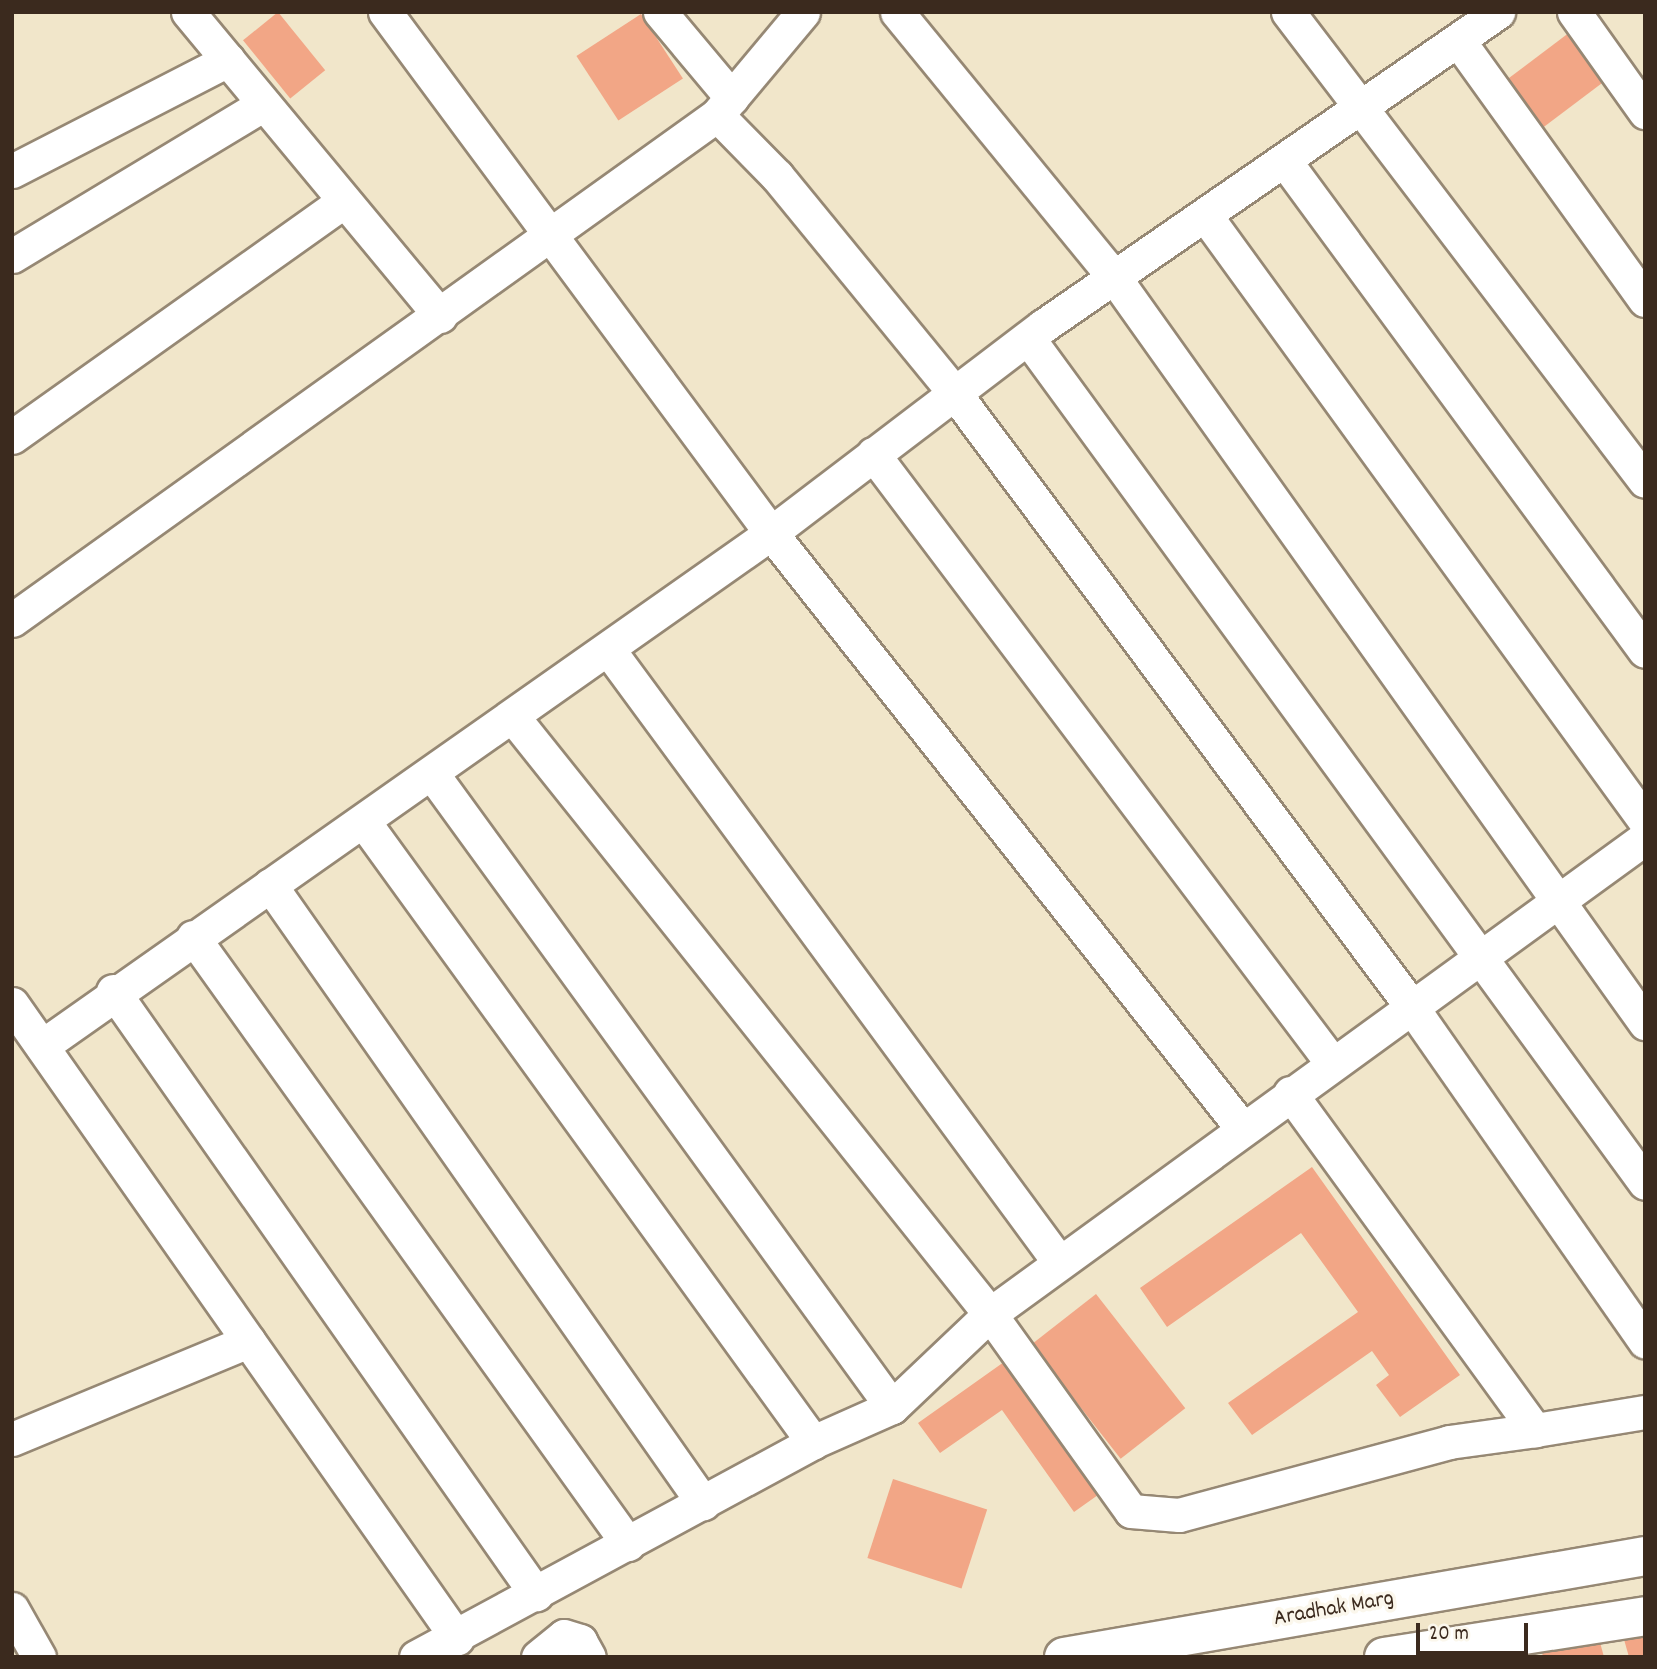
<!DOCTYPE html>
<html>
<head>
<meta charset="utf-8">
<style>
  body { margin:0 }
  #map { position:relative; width:1657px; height:1669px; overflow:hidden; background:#f1e6ca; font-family:Dekko,sans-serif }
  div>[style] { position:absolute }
  .building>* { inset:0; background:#f2a686; transform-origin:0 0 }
  .roads { filter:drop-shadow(2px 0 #968874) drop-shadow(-2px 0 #968874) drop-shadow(0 2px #968874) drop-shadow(0 -2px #968874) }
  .minor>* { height:33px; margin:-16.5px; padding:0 16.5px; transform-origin:16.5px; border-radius:16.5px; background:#fff }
  .secondary>* { height:38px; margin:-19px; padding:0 19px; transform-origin:19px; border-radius:19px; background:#fff }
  span { translate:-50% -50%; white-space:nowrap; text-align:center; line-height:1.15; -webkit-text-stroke:7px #fbf7ec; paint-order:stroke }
  .street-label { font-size:23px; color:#3b2a1e }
  .frame { position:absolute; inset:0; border:14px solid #3b2a1e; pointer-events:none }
  .scale { position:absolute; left:1416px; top:1623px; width:112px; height:32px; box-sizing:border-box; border:4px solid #3b2a1e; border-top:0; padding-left:9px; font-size:21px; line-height:24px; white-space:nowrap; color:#3b2a1e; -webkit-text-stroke:5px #fbf7ec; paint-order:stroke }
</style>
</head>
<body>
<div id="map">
  <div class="building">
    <i style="left:278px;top:12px;width:75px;height:45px;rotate:51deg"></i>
    <i style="left:641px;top:14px;width:77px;height:77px;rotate:57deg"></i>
    <i style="left:1574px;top:29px;width:60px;height:86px;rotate:53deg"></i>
    <i style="clip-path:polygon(1312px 1167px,1460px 1375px,1400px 1417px,1376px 1385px,1389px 1375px,1372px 1351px,1252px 1435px,1228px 1403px,1358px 1312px,1301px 1233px,1167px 1327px,1140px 1288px)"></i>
    <i style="left:1096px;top:1294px;width:145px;height:82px;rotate:52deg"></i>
    <i style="clip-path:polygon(1011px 1357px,1105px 1490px,1074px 1512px,1002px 1410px,940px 1453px,918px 1423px)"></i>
    <i style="left:893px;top:1479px;width:99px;height:83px;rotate:18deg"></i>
    <i style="clip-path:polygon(1645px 1622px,1645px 1657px,1629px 1657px,1621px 1629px)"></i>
    <i style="clip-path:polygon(1596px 1628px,1604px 1657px,1543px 1657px,1540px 1643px)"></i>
  </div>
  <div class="roads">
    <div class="minor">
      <i style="left:188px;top:12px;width:395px;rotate:50.3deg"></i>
      <i style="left:385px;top:12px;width:648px;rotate:53.47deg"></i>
      <i style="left:771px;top:533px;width:759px;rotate:51.63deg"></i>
      <i style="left:660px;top:12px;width:112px;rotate:50.1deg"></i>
      <i style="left:897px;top:12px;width:343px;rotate:50.7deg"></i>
      <i style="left:1114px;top:277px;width:916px;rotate:54.56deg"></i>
      <i style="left:1288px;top:12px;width:589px;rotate:52.72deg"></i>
      <i style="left:1574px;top:12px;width:123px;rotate:54.6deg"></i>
      <i style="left:1458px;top:40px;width:320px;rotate:54.3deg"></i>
      <i style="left:717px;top:115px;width:86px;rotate:45.5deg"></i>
      <i style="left:777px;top:176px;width:278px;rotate:50.7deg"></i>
      <i style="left:953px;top:391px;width:767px;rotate:53.32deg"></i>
      <i style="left:1411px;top:1006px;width:409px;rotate:55.1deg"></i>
      <i style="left:1284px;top:160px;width:609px;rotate:53.68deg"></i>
      <i style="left:12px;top:171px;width:243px;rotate:-27.2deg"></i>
      <i style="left:1205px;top:215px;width:749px;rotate:54.02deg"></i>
      <i style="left:12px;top:256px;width:294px;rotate:-31.1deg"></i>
      <i style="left:1028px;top:338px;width:1046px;rotate:53.86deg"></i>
      <i style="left:12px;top:437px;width:407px;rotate:-35.4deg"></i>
      <i style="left:873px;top:454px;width:763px;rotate:52.99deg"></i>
      <i style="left:12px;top:620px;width:867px;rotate:-35.61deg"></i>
      <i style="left:717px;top:115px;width:134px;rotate:-50.1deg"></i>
      <i style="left:608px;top:649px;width:761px;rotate:53.66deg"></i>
      <i style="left:513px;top:717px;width:764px;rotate:51.38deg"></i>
      <i style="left:990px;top:1314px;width:242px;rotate:54.4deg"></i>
      <i style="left:1131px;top:1511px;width:48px;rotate:4.8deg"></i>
      <i style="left:1179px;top:1515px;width:280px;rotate:-15.1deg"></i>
      <i style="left:1449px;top:1442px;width:87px;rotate:-7.9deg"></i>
      <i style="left:433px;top:775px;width:781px;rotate:54.01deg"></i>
      <i style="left:364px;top:822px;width:766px;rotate:54.09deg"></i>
      <i style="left:270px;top:885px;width:755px;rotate:54.98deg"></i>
      <i style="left:193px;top:937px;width:747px;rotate:54.37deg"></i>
      <i style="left:113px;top:991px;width:737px;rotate:54.95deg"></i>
      <i style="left:12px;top:1004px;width:775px;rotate:54.94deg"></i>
      <i style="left:42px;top:1046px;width:891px;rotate:-35.13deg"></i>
      <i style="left:771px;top:533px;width:342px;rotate:-37.3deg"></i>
      <i style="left:1043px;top:326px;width:553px;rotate:-34.61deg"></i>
      <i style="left:1290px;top:1093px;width:417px;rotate:54deg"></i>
      <i style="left:1535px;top:1430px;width:111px;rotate:-9.3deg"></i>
      <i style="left:12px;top:1439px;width:256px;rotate:-22.5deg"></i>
      <i style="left:12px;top:1609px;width:55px;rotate:60.6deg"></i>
      <i style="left:416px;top:1657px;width:451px;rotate:-28.4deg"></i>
      <i style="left:813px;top:1442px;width:86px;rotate:-23.9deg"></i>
      <i style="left:892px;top:1407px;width:135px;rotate:-43.5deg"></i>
      <i style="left:990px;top:1314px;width:810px;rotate:-36.01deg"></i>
      <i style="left:538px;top:1657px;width:33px;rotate:-39deg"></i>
      <i style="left:564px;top:1636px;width:17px;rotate:17deg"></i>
      <i style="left:580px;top:1641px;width:18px;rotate:61deg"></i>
    </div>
    <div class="secondary">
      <i style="left:1064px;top:1657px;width:590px;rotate:-9.86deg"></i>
      <i style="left:1384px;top:1657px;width:264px;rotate:-8.9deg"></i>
    </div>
  </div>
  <div class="street-label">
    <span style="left:1334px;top:1610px;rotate:-10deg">Aradhak Marg</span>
  </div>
  <div class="frame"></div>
  <div class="scale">20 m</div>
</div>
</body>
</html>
